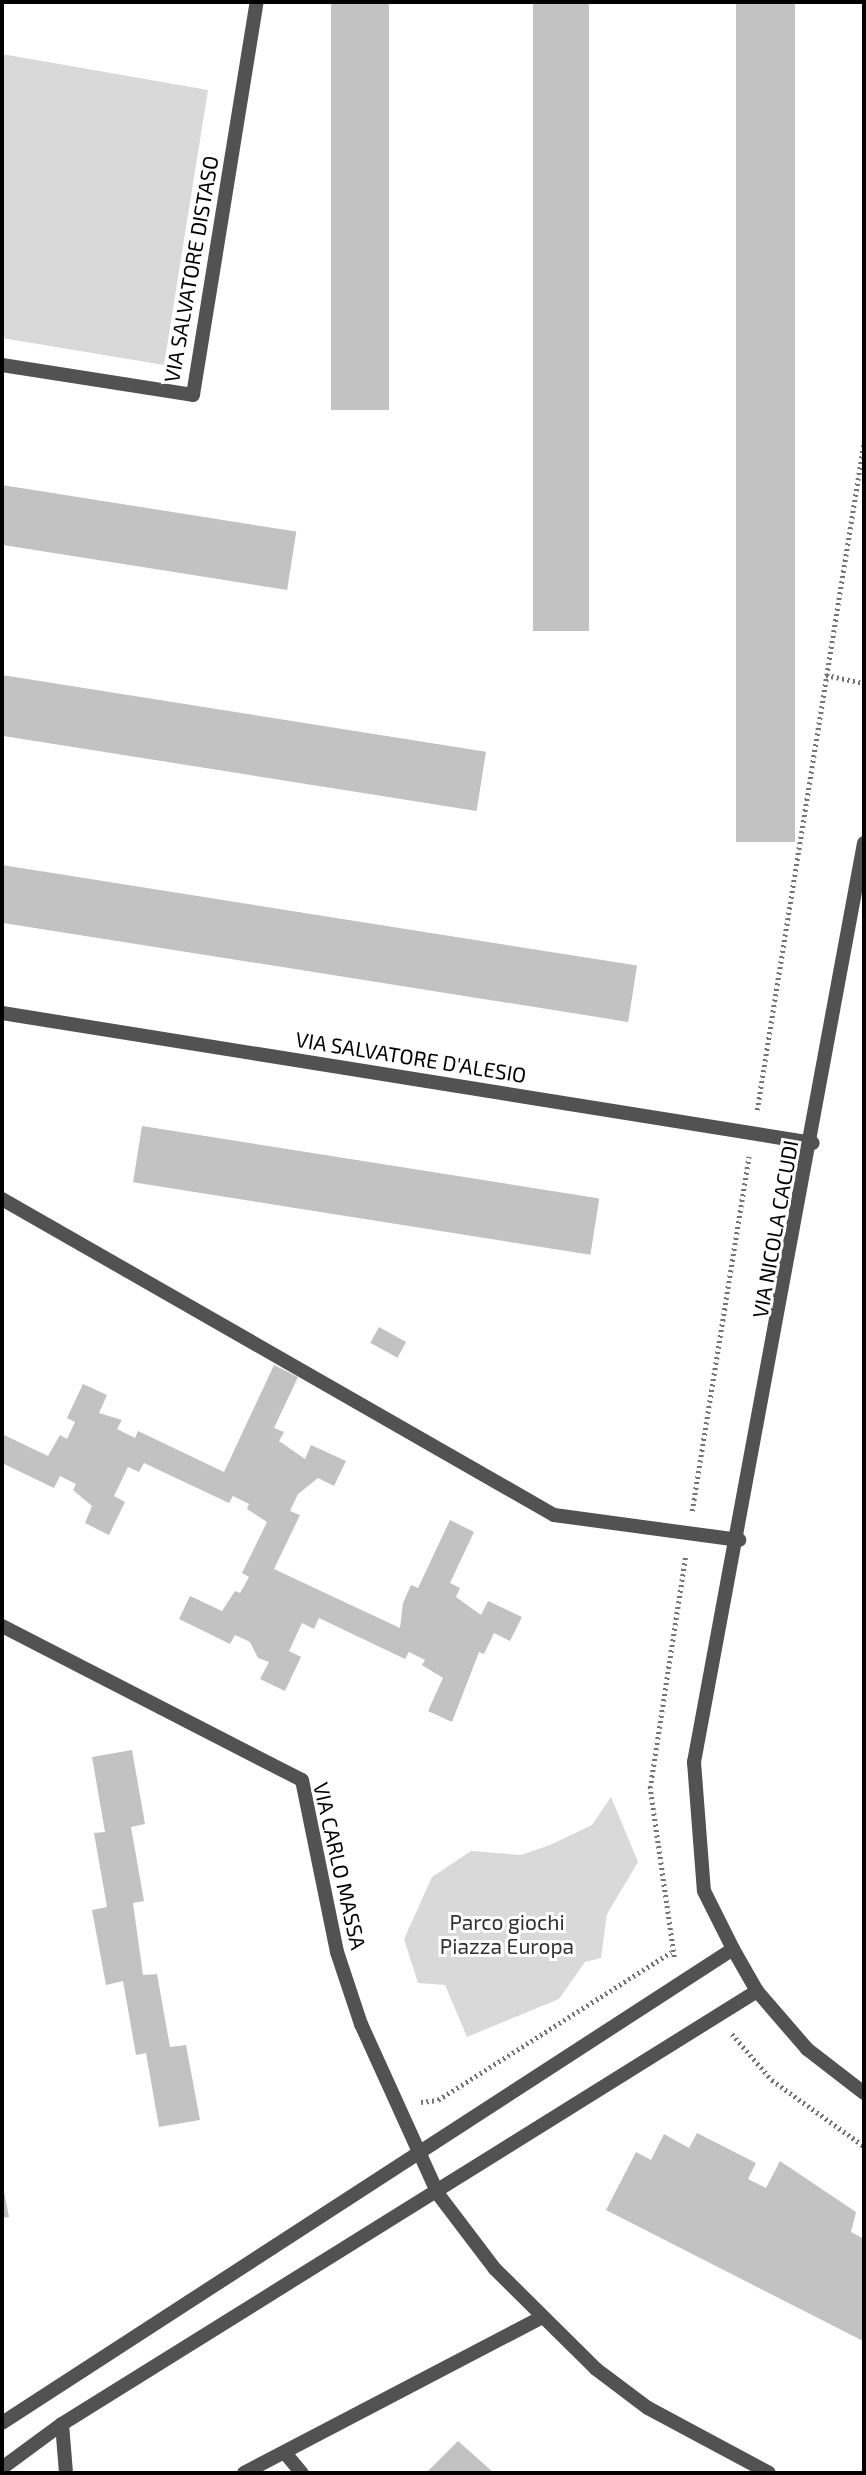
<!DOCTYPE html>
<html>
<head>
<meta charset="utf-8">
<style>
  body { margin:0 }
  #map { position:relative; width:866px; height:2475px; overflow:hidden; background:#fff; font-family:"Exo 2",sans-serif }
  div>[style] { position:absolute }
  .green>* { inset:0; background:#d9d9d9 }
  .building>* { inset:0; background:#c2c2c2; transform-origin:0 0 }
  .path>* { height:4.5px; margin-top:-2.25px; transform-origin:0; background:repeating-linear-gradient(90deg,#747474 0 2px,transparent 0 5.5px) }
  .service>* { height:14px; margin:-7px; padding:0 7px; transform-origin:7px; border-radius:7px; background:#525252 }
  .minor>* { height:14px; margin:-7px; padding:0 7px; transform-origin:7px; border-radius:7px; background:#525252 }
  .tertiary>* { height:14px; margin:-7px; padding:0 7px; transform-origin:7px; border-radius:7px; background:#525252 }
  span { translate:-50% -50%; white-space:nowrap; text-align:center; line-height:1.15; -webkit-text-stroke:6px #fff; paint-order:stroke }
  .street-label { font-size:21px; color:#000 }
  .park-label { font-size:21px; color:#303030 }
  .frame { position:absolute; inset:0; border:4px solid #000; pointer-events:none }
</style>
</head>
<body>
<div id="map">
  <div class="green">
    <i style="clip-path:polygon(2px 54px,208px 90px,164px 365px,2px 338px)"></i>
    <i style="clip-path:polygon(611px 1797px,638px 1862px,607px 1914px,601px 1958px,585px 1962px,559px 1999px,467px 2037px,445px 1985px,418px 1983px,404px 1939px,432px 1877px,471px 1851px,521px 1855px,550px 1845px,592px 1825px)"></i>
  </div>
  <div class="building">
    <i style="left:331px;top:2px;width:58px;height:408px"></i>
    <i style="left:533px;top:2px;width:56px;height:629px"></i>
    <i style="left:736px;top:2px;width:59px;height:840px"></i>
    <i style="left:2px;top:485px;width:298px;height:59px;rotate:9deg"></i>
    <i style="left:2px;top:675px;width:490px;height:60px;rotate:9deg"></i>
    <i style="left:2px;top:865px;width:643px;height:57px;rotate:9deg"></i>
    <i style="left:142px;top:1126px;width:463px;height:57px;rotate:9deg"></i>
    <i style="left:379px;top:1327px;width:31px;height:18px;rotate:29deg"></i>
    <i style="clip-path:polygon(274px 1365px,298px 1377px,274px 1428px,284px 1432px,279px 1441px,305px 1459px,311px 1445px,346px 1461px,334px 1486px,318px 1478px,298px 1494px,290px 1511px,300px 1515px,274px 1569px,400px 1628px,403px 1603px,411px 1585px,418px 1588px,450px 1520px,474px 1532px,450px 1583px,460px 1588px,456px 1597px,481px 1615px,488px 1601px,522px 1617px,510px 1641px,494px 1633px,484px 1654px,479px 1652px,452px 1722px,428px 1711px,443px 1678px,422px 1665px,425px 1660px,409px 1652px,405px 1659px,319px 1618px,314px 1629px,302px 1623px,289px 1651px,301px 1657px,285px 1691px,260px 1679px,269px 1662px,258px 1658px,250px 1642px,235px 1635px,230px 1644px,179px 1619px,190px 1596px,222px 1611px,235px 1591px,240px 1593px,249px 1577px,242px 1573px,267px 1522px,247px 1509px,249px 1504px,233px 1496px,229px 1503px,144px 1463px,139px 1472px,128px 1467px,114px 1496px,125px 1502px,109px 1535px,85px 1523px,92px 1506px,73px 1490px,76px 1484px,60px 1476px,54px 1488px,2px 1463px,2px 1434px,48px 1456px,60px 1435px,67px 1439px,75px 1422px,67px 1418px,83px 1384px,107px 1395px,99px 1413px,122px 1420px,117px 1429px,135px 1438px,138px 1431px,224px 1472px)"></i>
    <i style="clip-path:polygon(132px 1750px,145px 1824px,131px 1827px,144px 1901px,133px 1903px,143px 1975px,157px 1974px,170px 2047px,186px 2045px,200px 2120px,159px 2127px,146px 2053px,136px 2055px,123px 1981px,106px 1985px,92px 1910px,107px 1907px,94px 1833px,105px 1832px,92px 1757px)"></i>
    <i style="clip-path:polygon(697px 2133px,756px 2163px,748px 2179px,766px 2188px,780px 2161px,856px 2212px,851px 2232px,864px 2239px,864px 2356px,863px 2341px,606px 2210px,636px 2152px,651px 2160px,664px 2134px,689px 2148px)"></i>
    <i style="clip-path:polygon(2px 2182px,9px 2217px,2px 2218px)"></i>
    <i style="clip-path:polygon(458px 2441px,494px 2473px,426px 2473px)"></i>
  </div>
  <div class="path">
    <i style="left:826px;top:675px;width:39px;rotate:12deg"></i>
    <i style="left:757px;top:1110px;width:678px;rotate:-80.91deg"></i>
    <i style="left:692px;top:1511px;width:359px;rotate:-80.9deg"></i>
    <i style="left:674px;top:1957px;width:171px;rotate:-98.1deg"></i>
    <i style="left:650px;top:1788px;width:233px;rotate:-81.3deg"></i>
    <i style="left:732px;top:2034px;width:61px;rotate:49deg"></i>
    <i style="left:772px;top:2080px;width:113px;rotate:35.7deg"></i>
    <i style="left:421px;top:2102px;width:17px;rotate:-7deg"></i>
    <i style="left:438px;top:2100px;width:276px;rotate:-32.4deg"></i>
  </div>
  <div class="service">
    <i style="left:2px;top:1199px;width:636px;rotate:29.79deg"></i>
    <i style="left:554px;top:1515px;width:187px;rotate:7.7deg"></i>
  </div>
  <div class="minor">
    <i style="left:2px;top:365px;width:193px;rotate:8.9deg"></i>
    <i style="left:193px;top:395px;width:398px;rotate:-80.8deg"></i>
    <i style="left:2px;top:1013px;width:821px;rotate:9.11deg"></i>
    <i style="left:2px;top:1626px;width:337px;rotate:27.2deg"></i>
    <i style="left:302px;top:1780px;width:176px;rotate:78.5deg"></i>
    <i style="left:337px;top:1952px;width:76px;rotate:71.6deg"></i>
    <i style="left:361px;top:2024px;width:187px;rotate:65.6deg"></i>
    <i style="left:438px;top:2194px;width:94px;rotate:52.8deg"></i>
    <i style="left:495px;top:2269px;width:142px;rotate:44.7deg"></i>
    <i style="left:596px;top:2369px;width:65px;rotate:36.9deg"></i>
    <i style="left:648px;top:2408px;width:137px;rotate:28.2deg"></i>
    <i style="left:2px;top:2423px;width:871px;rotate:-32.96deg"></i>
    <i style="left:62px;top:2424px;width:49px;rotate:85.3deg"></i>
    <i style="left:285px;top:2453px;width:26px;rotate:50deg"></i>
    <i style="left:2px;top:2468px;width:74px;rotate:-36.3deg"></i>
    <i style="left:62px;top:2424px;width:819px;rotate:-31.92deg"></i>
    <i style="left:244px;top:2473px;width:334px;rotate:-27.6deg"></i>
  </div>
  <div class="tertiary">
    <i style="left:864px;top:843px;width:935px;rotate:100.48deg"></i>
    <i style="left:694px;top:1762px;width:129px;rotate:85.6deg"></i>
    <i style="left:704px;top:1891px;width:65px;rotate:63.4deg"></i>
    <i style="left:733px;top:1949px;width:48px;rotate:60.3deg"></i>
    <i style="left:757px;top:1991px;width:77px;rotate:49.2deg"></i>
    <i style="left:807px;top:2049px;width:72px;rotate:37.7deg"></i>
  </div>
  <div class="street-label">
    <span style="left:191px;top:269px;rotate:-80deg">VIA SALVATORE DISTASO</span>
    <span style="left:411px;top:1057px;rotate:9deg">VIA SALVATORE D'ALESIO</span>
    <span style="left:775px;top:1229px;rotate:-80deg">VIA NICOLA CACUDI</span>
    <span style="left:340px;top:1866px;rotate:77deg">VIA CARLO MASSA</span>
  </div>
  <div class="park-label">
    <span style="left:507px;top:1934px">Parco giochi<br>Piazza Europa</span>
  </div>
  <div class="frame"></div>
</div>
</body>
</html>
